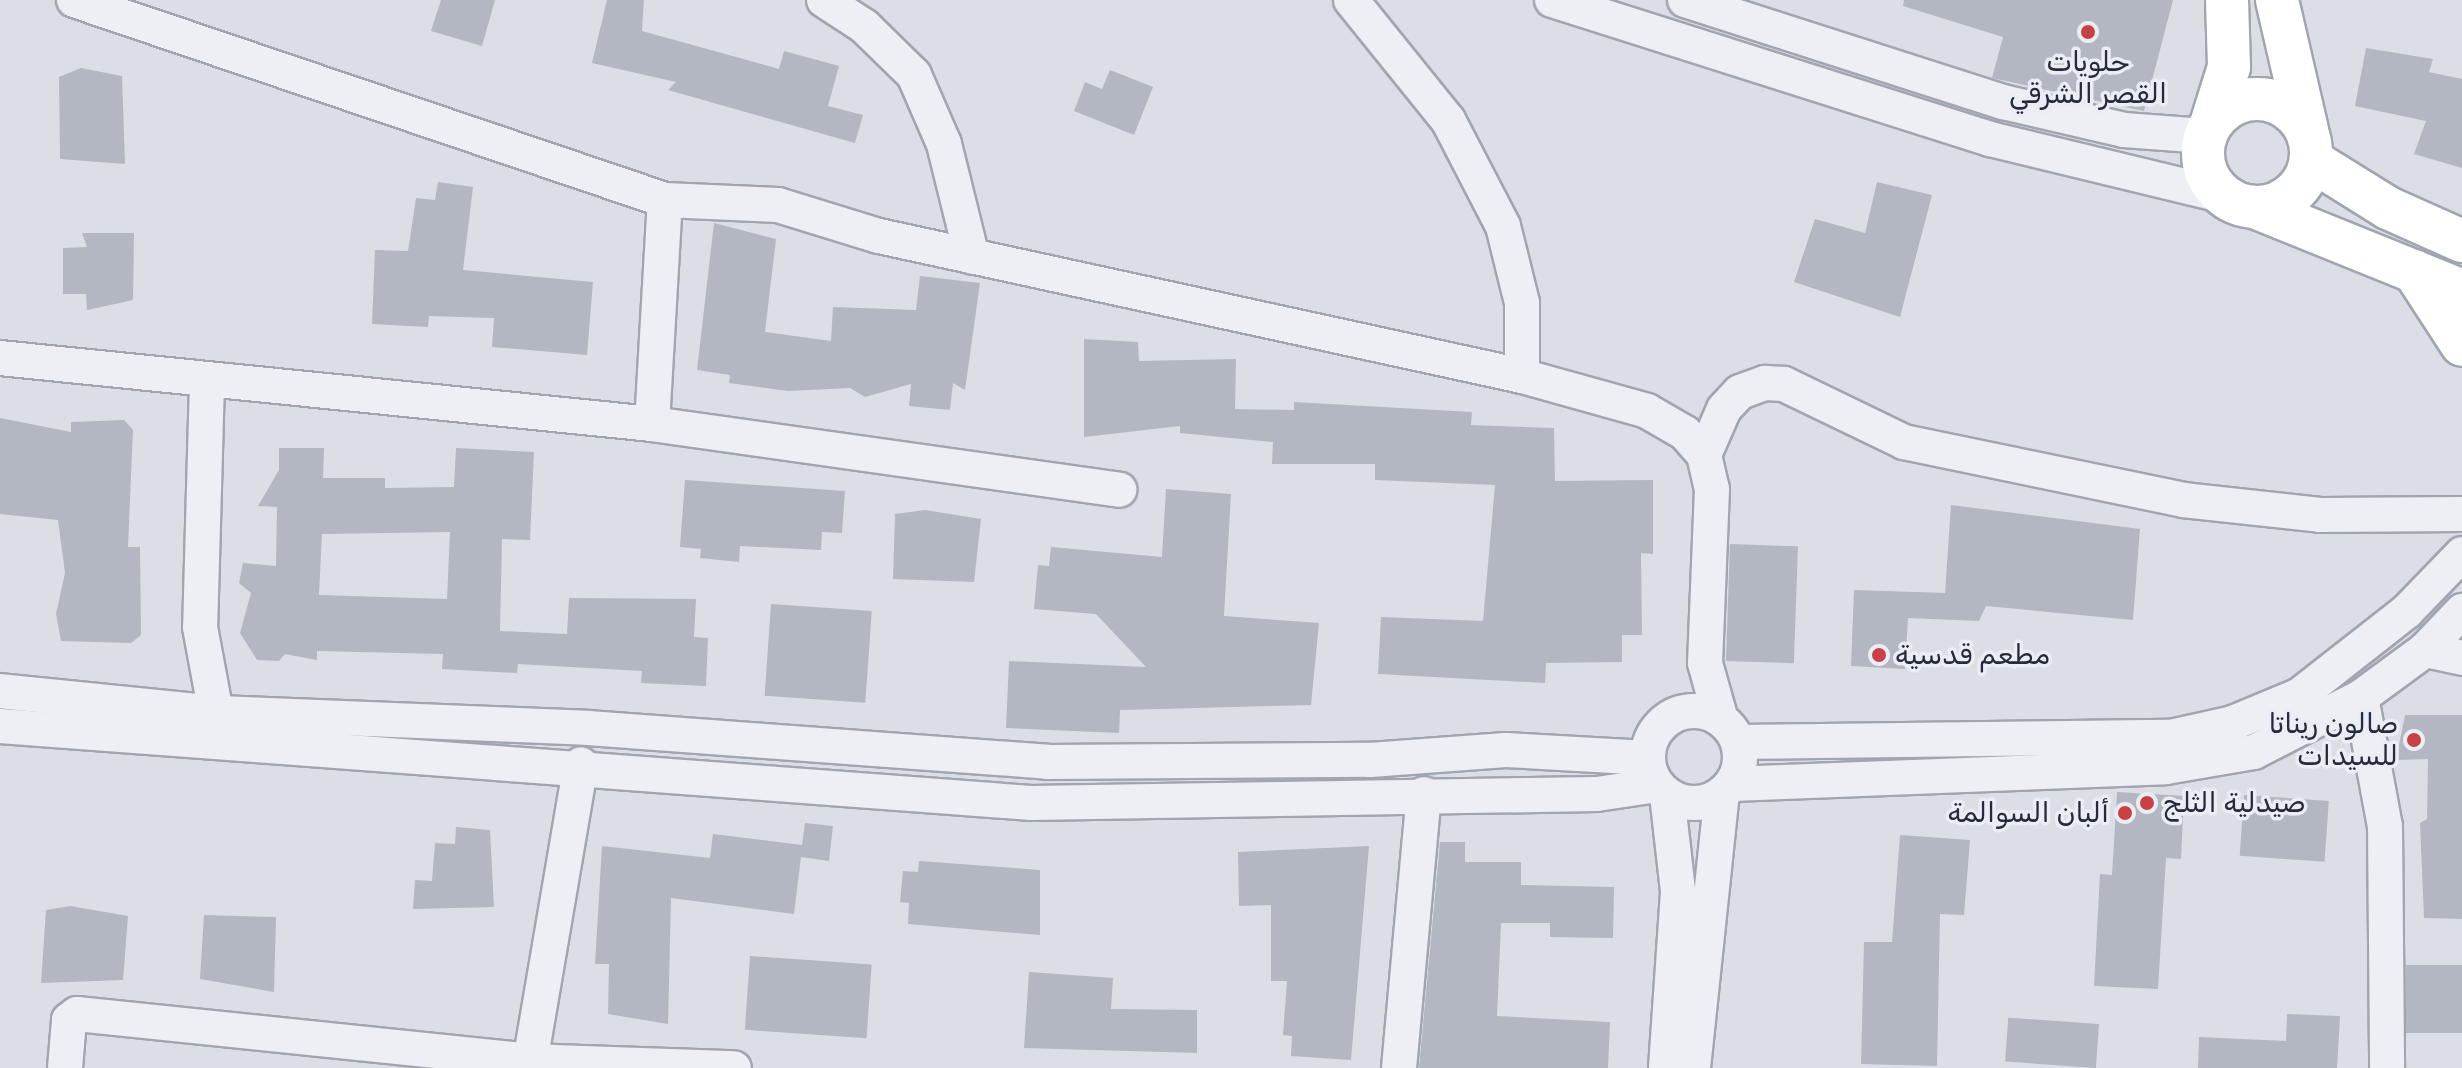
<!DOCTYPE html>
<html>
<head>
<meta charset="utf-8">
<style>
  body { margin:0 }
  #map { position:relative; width:2462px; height:1068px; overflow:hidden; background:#dbdee5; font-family:Rubik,Cairo,sans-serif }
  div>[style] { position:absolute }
  .building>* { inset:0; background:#b3b7c2; transform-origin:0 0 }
  .roads { filter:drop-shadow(2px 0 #a1a5af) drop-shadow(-2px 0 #a1a5af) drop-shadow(0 2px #a1a5af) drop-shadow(0 -2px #a1a5af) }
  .minor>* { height:34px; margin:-17px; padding:0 17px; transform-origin:17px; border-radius:17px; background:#eeeff4 }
  .minor>.ring { margin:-17px; padding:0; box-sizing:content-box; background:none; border:34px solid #eeeff4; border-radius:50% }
  .major>* { height:42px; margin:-21px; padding:0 21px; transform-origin:21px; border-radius:21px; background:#fff }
  .major>.ring { margin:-21px; padding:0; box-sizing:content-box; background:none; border:42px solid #fff; border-radius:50% }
  .dots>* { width:22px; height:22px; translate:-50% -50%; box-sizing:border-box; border:4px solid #eaedf3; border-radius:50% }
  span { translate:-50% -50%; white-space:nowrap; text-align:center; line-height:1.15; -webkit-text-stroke:7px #eaedf3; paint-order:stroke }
  .poi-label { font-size:28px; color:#262b3b }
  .left { translate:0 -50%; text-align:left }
  .right { translate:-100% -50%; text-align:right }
</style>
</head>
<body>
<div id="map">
  <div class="building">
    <i style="clip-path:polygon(441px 0,495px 0,482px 46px,431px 31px)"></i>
    <i style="clip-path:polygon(607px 0,644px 0,642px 31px,779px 69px,784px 51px,839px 66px,828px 106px,863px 115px,855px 143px,668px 90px,676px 82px,592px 63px)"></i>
    <i style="clip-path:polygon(1904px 0,2173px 0,2144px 111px,1992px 78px,2003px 37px,1903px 6px)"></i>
    <i style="clip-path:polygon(2366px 48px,2433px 59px,2429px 72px,2462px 79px,2462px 168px,2414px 154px,2426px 121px,2355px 106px)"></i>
    <i style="clip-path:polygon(81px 68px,122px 76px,125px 164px,60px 159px,59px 77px)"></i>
    <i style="clip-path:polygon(1110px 70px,1153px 87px,1134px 135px,1074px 111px,1085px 82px,1102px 89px)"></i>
    <i style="clip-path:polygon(438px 182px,473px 187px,463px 270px,593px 282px,587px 355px,492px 347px,494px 318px,429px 316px,428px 327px,372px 324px,375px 250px,408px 251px,416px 198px,435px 200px)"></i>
    <i style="clip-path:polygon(1877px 182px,1932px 195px,1900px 317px,1794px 282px,1815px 219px,1865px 233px)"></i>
    <i style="clip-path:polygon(714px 223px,776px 239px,765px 332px,831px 341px,833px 307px,916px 310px,920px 276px,980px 283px,965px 390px,953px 383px,950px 410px,909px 406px,911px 384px,865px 397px,850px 388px,788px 391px,729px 383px,730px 375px,697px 370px)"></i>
    <i style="clip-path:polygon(82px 233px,134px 233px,133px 300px,87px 310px,86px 294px,63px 294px,63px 248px,87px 247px)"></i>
    <i style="clip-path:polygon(1084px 339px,1138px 342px,1139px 361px,1236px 359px,1235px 409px,1294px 410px,1294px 402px,1472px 412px,1471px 425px,1554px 428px,1555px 481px,1653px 480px,1653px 554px,1641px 553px,1642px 635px,1622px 635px,1622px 662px,1546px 663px,1545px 683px,1378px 674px,1381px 617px,1483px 621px,1495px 485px,1375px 480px,1375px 464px,1272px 464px,1273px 442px,1180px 433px,1180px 426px,1084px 437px)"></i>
    <i style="clip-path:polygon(0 418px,71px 432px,71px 422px,124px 420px,133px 430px,128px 547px,140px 547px,141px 635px,131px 643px,61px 641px,56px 614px,65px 573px,58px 520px,0 514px)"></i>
    <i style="clip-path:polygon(evenodd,279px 448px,324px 448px,323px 478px,385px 478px,385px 488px,454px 487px,456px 448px,534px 452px,530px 540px,502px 539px,500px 631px,567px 634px,569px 598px,696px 599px,694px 637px,708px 638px,706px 686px,641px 683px,642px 671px,518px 664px,517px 673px,442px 669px,443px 654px,317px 651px,317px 660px,285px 654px,279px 661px,257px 660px,240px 633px,251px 593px,239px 583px,243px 563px,276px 566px,277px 507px,258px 506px,279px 470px,279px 448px,450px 532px,447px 599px,319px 595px,322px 534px,450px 532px)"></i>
    <i style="clip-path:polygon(685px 480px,845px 491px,842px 533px,822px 532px,821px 550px,740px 546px,739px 562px,700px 558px,701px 549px,680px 547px)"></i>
    <i style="clip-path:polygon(1166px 489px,1231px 494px,1224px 616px,1319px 623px,1311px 705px,1120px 710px,1119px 733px,1006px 728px,1009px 661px,1146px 667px,1096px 614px,1034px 609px,1038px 565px,1049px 566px,1051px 547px,1162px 557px)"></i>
    <i style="clip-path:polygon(1951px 505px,2140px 529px,2133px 620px,1986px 606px,1979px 621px,1908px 618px,1905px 669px,1851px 666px,1854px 590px,1945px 593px)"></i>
    <i style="clip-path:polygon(925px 510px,981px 519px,974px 582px,893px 579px,895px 514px)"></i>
    <i style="left:1730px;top:544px;width:68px;height:117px;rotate:2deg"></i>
    <i style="left:771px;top:604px;width:101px;height:92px;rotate:4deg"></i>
    <i style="clip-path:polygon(2405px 715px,2462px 715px,2462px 919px,2424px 918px,2420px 823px,2427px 819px,2428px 759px,2396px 760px)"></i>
    <i style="clip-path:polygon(2117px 792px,2184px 796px,2181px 859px,2166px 858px,2158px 989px,2094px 986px,2100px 874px,2112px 875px)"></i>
    <i style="left:2244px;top:795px;width:85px;height:61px;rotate:4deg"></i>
    <i style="clip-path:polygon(805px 823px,833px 826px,829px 861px,801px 857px,794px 914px,671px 898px,668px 1024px,608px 1014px,609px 964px,595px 964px,602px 846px,710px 858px,713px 834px,802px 845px)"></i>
    <i style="clip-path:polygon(456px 827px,490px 830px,494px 907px,413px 909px,415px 880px,432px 881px,435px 843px,455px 844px)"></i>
    <i style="clip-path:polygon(1900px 835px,1970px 840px,1964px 915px,1940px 914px,1937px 1066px,1861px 1064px,1864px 942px,1892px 942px)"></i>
    <i style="clip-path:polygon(1440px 842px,1465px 842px,1465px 862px,1521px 862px,1521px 885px,1614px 887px,1613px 938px,1550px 937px,1550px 923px,1501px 923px,1497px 1016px,1610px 1022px,1608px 1068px,1419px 1068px)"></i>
    <i style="clip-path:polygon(1369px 846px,1351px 1060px,1291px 1056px,1292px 1036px,1283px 1035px,1287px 981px,1271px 981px,1271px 905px,1239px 906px,1238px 852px)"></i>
    <i style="clip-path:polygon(919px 861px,1040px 870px,1040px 935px,908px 924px,909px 903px,900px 902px,903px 871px,918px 872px)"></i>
    <i style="clip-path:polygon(70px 906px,128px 916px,123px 980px,41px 983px,46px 910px)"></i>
    <i style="clip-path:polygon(204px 915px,276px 917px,274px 992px,200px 979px)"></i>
    <i style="left:750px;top:956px;width:122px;height:74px;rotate:4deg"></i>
    <i style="left:2462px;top:965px;width:68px;height:56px;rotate:90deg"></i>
    <i style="clip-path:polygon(1029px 972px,1113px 978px,1111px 1009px,1197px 1010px,1197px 1053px,1024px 1048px)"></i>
    <i style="clip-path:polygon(2287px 1014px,2340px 1016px,2337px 1068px,2198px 1068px,2199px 1037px,2286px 1041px)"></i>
    <i style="left:2099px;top:1024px;width:44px;height:91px;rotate:94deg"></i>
  </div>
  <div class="roads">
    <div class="minor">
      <i style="left:74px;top:0;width:624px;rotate:18.7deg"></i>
      <i style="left:665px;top:200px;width:113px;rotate:2.5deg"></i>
      <i style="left:778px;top:205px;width:106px;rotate:17.1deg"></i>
      <i style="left:879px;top:236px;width:658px;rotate:12.28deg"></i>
      <i style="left:1522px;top:376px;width:130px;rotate:15.6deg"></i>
      <i style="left:1647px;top:411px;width:44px;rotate:30.1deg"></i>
      <i style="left:1685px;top:433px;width:29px;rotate:49deg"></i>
      <i style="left:1704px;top:455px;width:35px;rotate:77deg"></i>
      <i style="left:1712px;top:489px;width:174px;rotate:92.3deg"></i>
      <i style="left:1705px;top:663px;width:59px;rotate:74.3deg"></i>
      <i style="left:824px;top:0;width:48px;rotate:33deg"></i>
      <i style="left:864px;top:26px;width:70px;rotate:44.4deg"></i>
      <i style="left:914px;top:75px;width:75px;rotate:66.5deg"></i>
      <i style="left:944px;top:144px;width:116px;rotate:76.1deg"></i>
      <i style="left:1351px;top:0;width:154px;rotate:51.1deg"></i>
      <i style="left:1448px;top:120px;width:119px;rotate:62.6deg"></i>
      <i style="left:1503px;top:226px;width:79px;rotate:76.1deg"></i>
      <i style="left:1522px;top:303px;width:73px;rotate:90deg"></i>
      <i style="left:1552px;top:0;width:460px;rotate:17.6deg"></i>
      <i style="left:1990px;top:139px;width:243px;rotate:13.6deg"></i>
      <i style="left:1685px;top:0;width:334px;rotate:17.8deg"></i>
      <i style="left:2003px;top:102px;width:124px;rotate:13deg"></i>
      <i style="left:2124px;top:130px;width:81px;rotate:4.2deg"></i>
      <i style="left:0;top:358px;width:655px;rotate:5.78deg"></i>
      <i style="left:652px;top:424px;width:472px;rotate:8deg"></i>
      <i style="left:207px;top:381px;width:246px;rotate:91.6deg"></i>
      <i style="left:200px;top:627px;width:110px;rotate:79.5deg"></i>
      <i style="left:652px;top:424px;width:224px;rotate:-86.7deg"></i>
      <i style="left:1704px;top:455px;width:50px;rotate:-66.5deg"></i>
      <i style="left:1724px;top:409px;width:23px;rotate:-47deg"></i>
      <i style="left:1740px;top:392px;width:27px;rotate:-20deg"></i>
      <i style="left:1765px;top:383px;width:19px;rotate:3deg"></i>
      <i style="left:1784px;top:384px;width:133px;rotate:25.8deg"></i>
      <i style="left:1904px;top:442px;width:285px;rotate:11.7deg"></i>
      <i style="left:2183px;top:500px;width:138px;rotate:6.2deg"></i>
      <i style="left:2320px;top:515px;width:142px;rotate:-0.4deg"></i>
      <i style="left:2425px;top:650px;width:38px;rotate:12deg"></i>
      <i style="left:0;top:691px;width:218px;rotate:5.8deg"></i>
      <i style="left:217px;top:713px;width:371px;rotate:2.3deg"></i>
      <i style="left:588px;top:728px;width:461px;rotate:4.2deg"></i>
      <i style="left:1048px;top:762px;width:322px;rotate:-0.4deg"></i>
      <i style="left:1370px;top:760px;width:136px;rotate:-4.2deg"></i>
      <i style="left:1506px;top:750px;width:142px;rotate:3.2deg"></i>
      <i style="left:2361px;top:697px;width:131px;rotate:79.5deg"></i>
      <i style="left:2385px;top:826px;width:242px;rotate:89.5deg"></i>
      <i class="ring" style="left:1648px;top:711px;width:58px;height:58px"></i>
      <i style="left:0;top:726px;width:1034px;rotate:4.27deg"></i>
      <i style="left:1031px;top:803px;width:566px;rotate:-0.91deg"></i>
      <i style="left:1597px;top:794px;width:61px;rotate:-8.5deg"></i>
      <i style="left:1738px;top:742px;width:432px;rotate:-0.7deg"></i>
      <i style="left:2170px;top:737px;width:65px;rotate:-12.5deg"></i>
      <i style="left:2233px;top:723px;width:73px;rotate:-22.7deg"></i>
      <i style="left:2300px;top:695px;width:136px;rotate:-38.1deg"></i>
      <i style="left:2407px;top:611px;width:79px;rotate:-46deg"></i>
      <i style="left:1732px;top:784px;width:434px;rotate:-2.2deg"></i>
      <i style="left:2166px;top:767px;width:89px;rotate:-9.7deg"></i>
      <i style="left:2254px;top:752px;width:120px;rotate:-27.2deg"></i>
      <i style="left:2361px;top:697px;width:79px;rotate:-36.3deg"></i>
      <i style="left:2425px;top:650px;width:54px;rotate:-46.5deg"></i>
      <i style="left:65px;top:1068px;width:48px;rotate:-85.2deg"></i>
      <i style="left:69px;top:1020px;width:10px;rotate:-37deg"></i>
      <i style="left:77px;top:1014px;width:454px;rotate:5.9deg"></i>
      <i style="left:529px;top:1061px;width:205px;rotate:2deg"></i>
      <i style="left:529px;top:1068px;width:308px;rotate:-80.3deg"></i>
      <i style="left:1399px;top:1068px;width:275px;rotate:-84.8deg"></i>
      <i style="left:1666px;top:1068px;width:177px;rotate:-86.1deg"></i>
      <i style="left:1678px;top:891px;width:97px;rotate:-96.5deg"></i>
      <i style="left:1693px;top:1068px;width:276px;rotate:-84deg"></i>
    </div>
    <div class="major">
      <i style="left:2277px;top:0;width:133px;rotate:77deg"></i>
      <i class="ring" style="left:2203px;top:99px;width:66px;height:66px"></i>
      <i style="left:2212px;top:121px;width:57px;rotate:-72.5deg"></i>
      <i style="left:2229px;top:67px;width:67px;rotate:-91.7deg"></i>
      <i style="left:2311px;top:160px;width:91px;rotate:31.9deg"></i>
      <i style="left:2388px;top:208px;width:81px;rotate:24deg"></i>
      <i style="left:2257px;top:208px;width:221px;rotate:22deg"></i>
      <i style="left:2414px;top:271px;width:88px;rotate:57deg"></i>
    </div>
  </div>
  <div class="dots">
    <i style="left:2088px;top:32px;background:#ca4145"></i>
    <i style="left:1879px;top:655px;background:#ca4145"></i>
    <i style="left:2414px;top:740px;background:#ca4145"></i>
    <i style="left:2147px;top:803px;background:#ca4145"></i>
    <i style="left:2125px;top:813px;background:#ca4145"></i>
  </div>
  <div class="poi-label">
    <span style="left:2088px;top:78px">حلويات<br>القصر الشرقي</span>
    <span class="left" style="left:1895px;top:655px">مطعم قدسية</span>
    <span class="right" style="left:2398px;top:740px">صالون ريناتا<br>للسيدات</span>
    <span class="left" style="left:2163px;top:803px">صيدلية الثلج</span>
    <span class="right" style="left:2109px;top:813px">ألبان السوالمة</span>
  </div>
</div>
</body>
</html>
